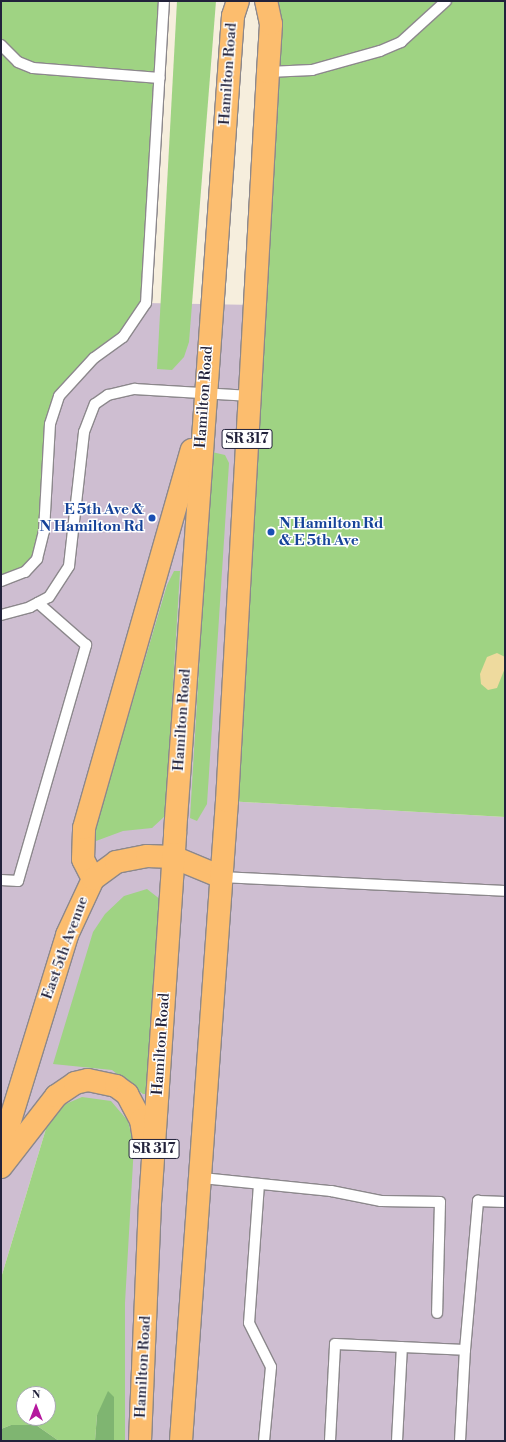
<!DOCTYPE html>
<html>
<head>
<meta charset="utf-8">
<style>
  body { margin:0 }
  #map { position:relative; width:506px; height:1442px; overflow:hidden; background:#f6eedd; font-family:"Libre Bodoni",serif }
  div>[style] { position:absolute }
  .industrial>* { inset:0; background:#cebed1 }
  .green>* { inset:0; background:#9fd383 }
  .forest>* { inset:0; background:#7fb571 }
  .sand>* { inset:0; background:#eeda9e }
  .roads { filter:drop-shadow(1px 0 #8c888c) drop-shadow(-1px 0 #8c888c) drop-shadow(0 1px #8c888c) drop-shadow(0 -1px #8c888c) }
  .lane>* { height:10px; margin:-5px; padding:0 5px; transform-origin:5px; border-radius:5px; background:#fff }
  .primary>* { height:22px; margin:-11px; padding:0 11px; transform-origin:11px; border-radius:11px; background:#fcbd6e }
  .dots>* { width:11px; height:11px; translate:-50% -50%; box-sizing:border-box; border:2px solid #fff; border-radius:50% }
  span { translate:-50% -50%; white-space:nowrap; text-align:center; line-height:1.15; -webkit-text-stroke:3px #fff; paint-order:stroke }
  .shield-label span { padding:1px 3px; background:#fff; border:1px solid; border-radius:3px; -webkit-text-stroke-width:0 }
  .shield-label { font-size:14px; color:#22223b; font-weight:700 }
  .street-label { font-size:15px; color:#22223b }
  .transit-label { font-size:15px; color:#164399; font-weight:700 }
  .right { translate:-100% -50%; text-align:right }
  .left { translate:0 -50%; text-align:left }
  .frame { position:absolute; inset:0; border:2px solid #22223b; pointer-events:none }
  .north { position:absolute; left:16px; top:1386px; width:40px; height:40px; box-sizing:border-box; background:#fff; border:1px solid #a7a7b1; border-radius:50%; rotate:0deg; font-size:11px; font-weight:700; line-height:16px; text-align:center; color:#22223b }
  .north::after { content:''; display:block; margin:auto; width:14px; height:18px; background:#b5179e; clip-path:polygon(50% 0,100% 100%,50% 72%,0 100%) }
</style>
</head>
<body>
<div id="map">
  <div class="industrial">
    <i style="clip-path:polygon(146px 303px,256px 305px,227px 801px,505px 817px,505px 1441px,125px 1441px,125px 1303px,48px 1122px,1px 1278px,1px 581px,59px 396px)"></i>
  </div>
  <div class="green">
    <i style="clip-path:polygon(1px 1px,164px 1px,148px 273px,136px 322px,59px 396px,37px 559px,1px 581px)"></i>
    <i style="clip-path:polygon(177px 1px,216px 1px,189px 342px,184px 357px,172px 370px,157px 369px)"></i>
    <i style="clip-path:polygon(266px 1px,505px 1px,505px 817px,227px 801px)"></i>
    <i style="clip-path:polygon(212px 452px,225px 455px,229px 463px,207px 804px,197px 821px,190px 818px)"></i>
    <i style="clip-path:polygon(174px 571px,180px 571px,165px 816px,152px 828px,123px 831px,96px 841px,92px 839px,167px 585px)"></i>
    <i style="clip-path:polygon(147px 889px,161px 900px,149px 1094px,143px 1094px,112px 1070px,53px 1064px,93px 932px,105px 914px,124px 896px)"></i>
    <i style="clip-path:polygon(evenodd,82px 1097px,111px 1101px,128px 1121px,134px 1145px,125px 1303px,125px 1441px,114px 1441px,114px 1397px,97px 1415px,95px 1441px,59px 1441px,36px 1425px,11px 1425px,1px 1429px,1px 1278px,48px 1122px,61px 1106px,82px 1097px,24px 1394px,48px 1394px,48px 1418px,24px 1418px,24px 1394px)"></i>
  </div>
  <div class="forest">
    <i style="clip-path:polygon(108px 1391px,114px 1397px,114px 1441px,95px 1441px,97px 1415px)"></i>
    <i style="clip-path:polygon(11px 1425px,36px 1425px,59px 1441px,1px 1441px,1px 1429px)"></i>
  </div>
  <div class="sand">
    <i style="clip-path:polygon(497px 653px,505px 657px,505px 668px,497px 688px,488px 690px,481px 684px,480px 674px,487px 657px)"></i>
  </div>
  <div class="roads">
    <div class="lane">
      <i style="left:1px;top:45px;width:24px;rotate:45deg"></i>
      <i style="left:18px;top:62px;width:16px;rotate:22deg"></i>
      <i style="left:33px;top:68px;width:127px;rotate:4.5deg"></i>
      <i style="left:268px;top:72px;width:44px;rotate:-2.6deg"></i>
      <i style="left:312px;top:70px;width:71px;rotate:-15.6deg"></i>
      <i style="left:380px;top:51px;width:23px;rotate:-23deg"></i>
      <i style="left:401px;top:42px;width:61px;rotate:-42.3deg"></i>
      <i style="left:1px;top:581px;width:26px;rotate:-21deg"></i>
      <i style="left:25px;top:572px;width:18px;rotate:-47deg"></i>
      <i style="left:37px;top:559px;width:29px;rotate:-76deg"></i>
      <i style="left:44px;top:531px;width:107px;rotate:-86.8deg"></i>
      <i style="left:50px;top:424px;width:29px;rotate:-72deg"></i>
      <i style="left:59px;top:396px;width:52px;rotate:-47.4deg"></i>
      <i style="left:94px;top:358px;width:36px;rotate:-36deg"></i>
      <i style="left:123px;top:337px;width:41px;rotate:-55.9deg"></i>
      <i style="left:146px;top:303px;width:303px;rotate:-86.6deg"></i>
      <i style="left:1px;top:615px;width:30px;rotate:-15deg"></i>
      <i style="left:30px;top:607px;width:21px;rotate:-28deg"></i>
      <i style="left:49px;top:597px;width:37px;rotate:-57deg"></i>
      <i style="left:69px;top:566px;width:135px;rotate:-83.6deg"></i>
      <i style="left:84px;top:432px;width:30px;rotate:-69deg"></i>
      <i style="left:95px;top:404px;width:16px;rotate:-35deg"></i>
      <i style="left:108px;top:395px;width:28px;rotate:-13deg"></i>
      <i style="left:135px;top:389px;width:115px;rotate:3.5deg"></i>
      <i style="left:221px;top:877px;width:284px;rotate:2.8deg"></i>
      <i style="left:1px;top:880px;width:17px;rotate:3deg"></i>
      <i style="left:18px;top:881px;width:246px;rotate:-73.9deg"></i>
      <i style="left:86px;top:645px;width:64px;rotate:-138.8deg"></i>
      <i style="left:202px;top:1178px;width:130px;rotate:5.8deg"></i>
      <i style="left:331px;top:1191px;width:51px;rotate:11.3deg"></i>
      <i style="left:381px;top:1201px;width:59px;rotate:1deg"></i>
      <i style="left:440px;top:1202px;width:111px;rotate:91.5deg"></i>
      <i style="left:259px;top:1184px;width:139px;rotate:94.1deg"></i>
      <i style="left:249px;top:1323px;width:49px;rotate:63.4deg"></i>
      <i style="left:271px;top:1367px;width:74px;rotate:95.4deg"></i>
      <i style="left:330px;top:1441px;width:97px;rotate:-87deg"></i>
      <i style="left:335px;top:1344px;width:130px;rotate:2.6deg"></i>
      <i style="left:465px;top:1350px;width:150px;rotate:-85deg"></i>
      <i style="left:478px;top:1201px;width:27px;rotate:2deg"></i>
      <i style="left:397px;top:1441px;width:94px;rotate:-87deg"></i>
      <i style="left:460px;top:1441px;width:91px;rotate:-86.9deg"></i>
    </div>
    <div class="primary">
      <i style="left:93px;top:879px;width:22px;rotate:-117deg"></i>
      <i style="left:83px;top:859px;width:31px;rotate:-88deg"></i>
      <i style="left:84px;top:828px;width:393px;rotate:-74.1deg"></i>
      <i style="left:1px;top:1150px;width:225px;rotate:-72.9deg"></i>
      <i style="left:67px;top:935px;width:62px;rotate:-65.1deg"></i>
      <i style="left:93px;top:879px;width:29px;rotate:-36deg"></i>
      <i style="left:116px;top:862px;width:32px;rotate:-11deg"></i>
      <i style="left:147px;top:856px;width:26px;rotate:2deg"></i>
      <i style="left:173px;top:857px;width:52px;rotate:22.6deg"></i>
      <i style="left:1px;top:1167px;width:90px;rotate:-52.2deg"></i>
      <i style="left:56px;top:1096px;width:23px;rotate:-34deg"></i>
      <i style="left:75px;top:1083px;width:13px;rotate:-13deg"></i>
      <i style="left:88px;top:1080px;width:29px;rotate:12deg"></i>
      <i style="left:116px;top:1086px;width:14px;rotate:36deg"></i>
      <i style="left:127px;top:1094px;width:30px;rotate:62deg"></i>
      <i style="left:141px;top:1120px;width:26px;rotate:81deg"></i>
      <i style="left:140px;top:1441px;width:238px;rotate:-87.6deg"></i>
      <i style="left:150px;top:1203px;width:371px;rotate:-86.1deg"></i>
      <i style="left:175px;top:833px;width:819px;rotate:-85.94deg"></i>
      <i style="left:233px;top:16px;width:16px;rotate:-72deg"></i>
      <i style="left:181px;top:1441px;width:642px;rotate:-85.89deg"></i>
      <i style="left:227px;top:801px;width:730px;rotate:-86.78deg"></i>
      <i style="left:268px;top:72px;width:48px;rotate:-86.4deg"></i>
      <i style="left:271px;top:24px;width:24px;rotate:-102deg"></i>
    </div>
  </div>
  <div class="dots">
    <i style="left:152px;top:518px;background:#1a4fb4"></i>
    <i style="left:271px;top:532px;background:#1a4fb4"></i>
  </div>
  <div class="shield-label">
    <span style="left:247px;top:439px">SR 317</span>
    <span style="left:154px;top:1149px">SR 317</span>
  </div>
  <div class="street-label">
    <span style="left:228px;top:74px;rotate:-86deg">Hamilton Road</span>
    <span style="left:204px;top:397px;rotate:-86deg">Hamilton Road</span>
    <span style="left:182px;top:720px;rotate:-86deg">Hamilton Road</span>
    <span style="left:65px;top:948px;rotate:-70deg">East 5th Avenue</span>
    <span style="left:161px;top:1044px;rotate:-86deg">Hamilton Road</span>
    <span style="left:143px;top:1367px;rotate:-87deg">Hamilton Road</span>
  </div>
  <div class="transit-label">
    <span class="right" style="left:144px;top:518px">E 5th Ave &amp;<br>N Hamilton Rd</span>
    <span class="left" style="left:279px;top:532px">N Hamilton Rd<br>&amp; E 5th Ave</span>
  </div>
  <div class="frame"></div>
  <div class="north">N</div>
</div>
</body>
</html>
